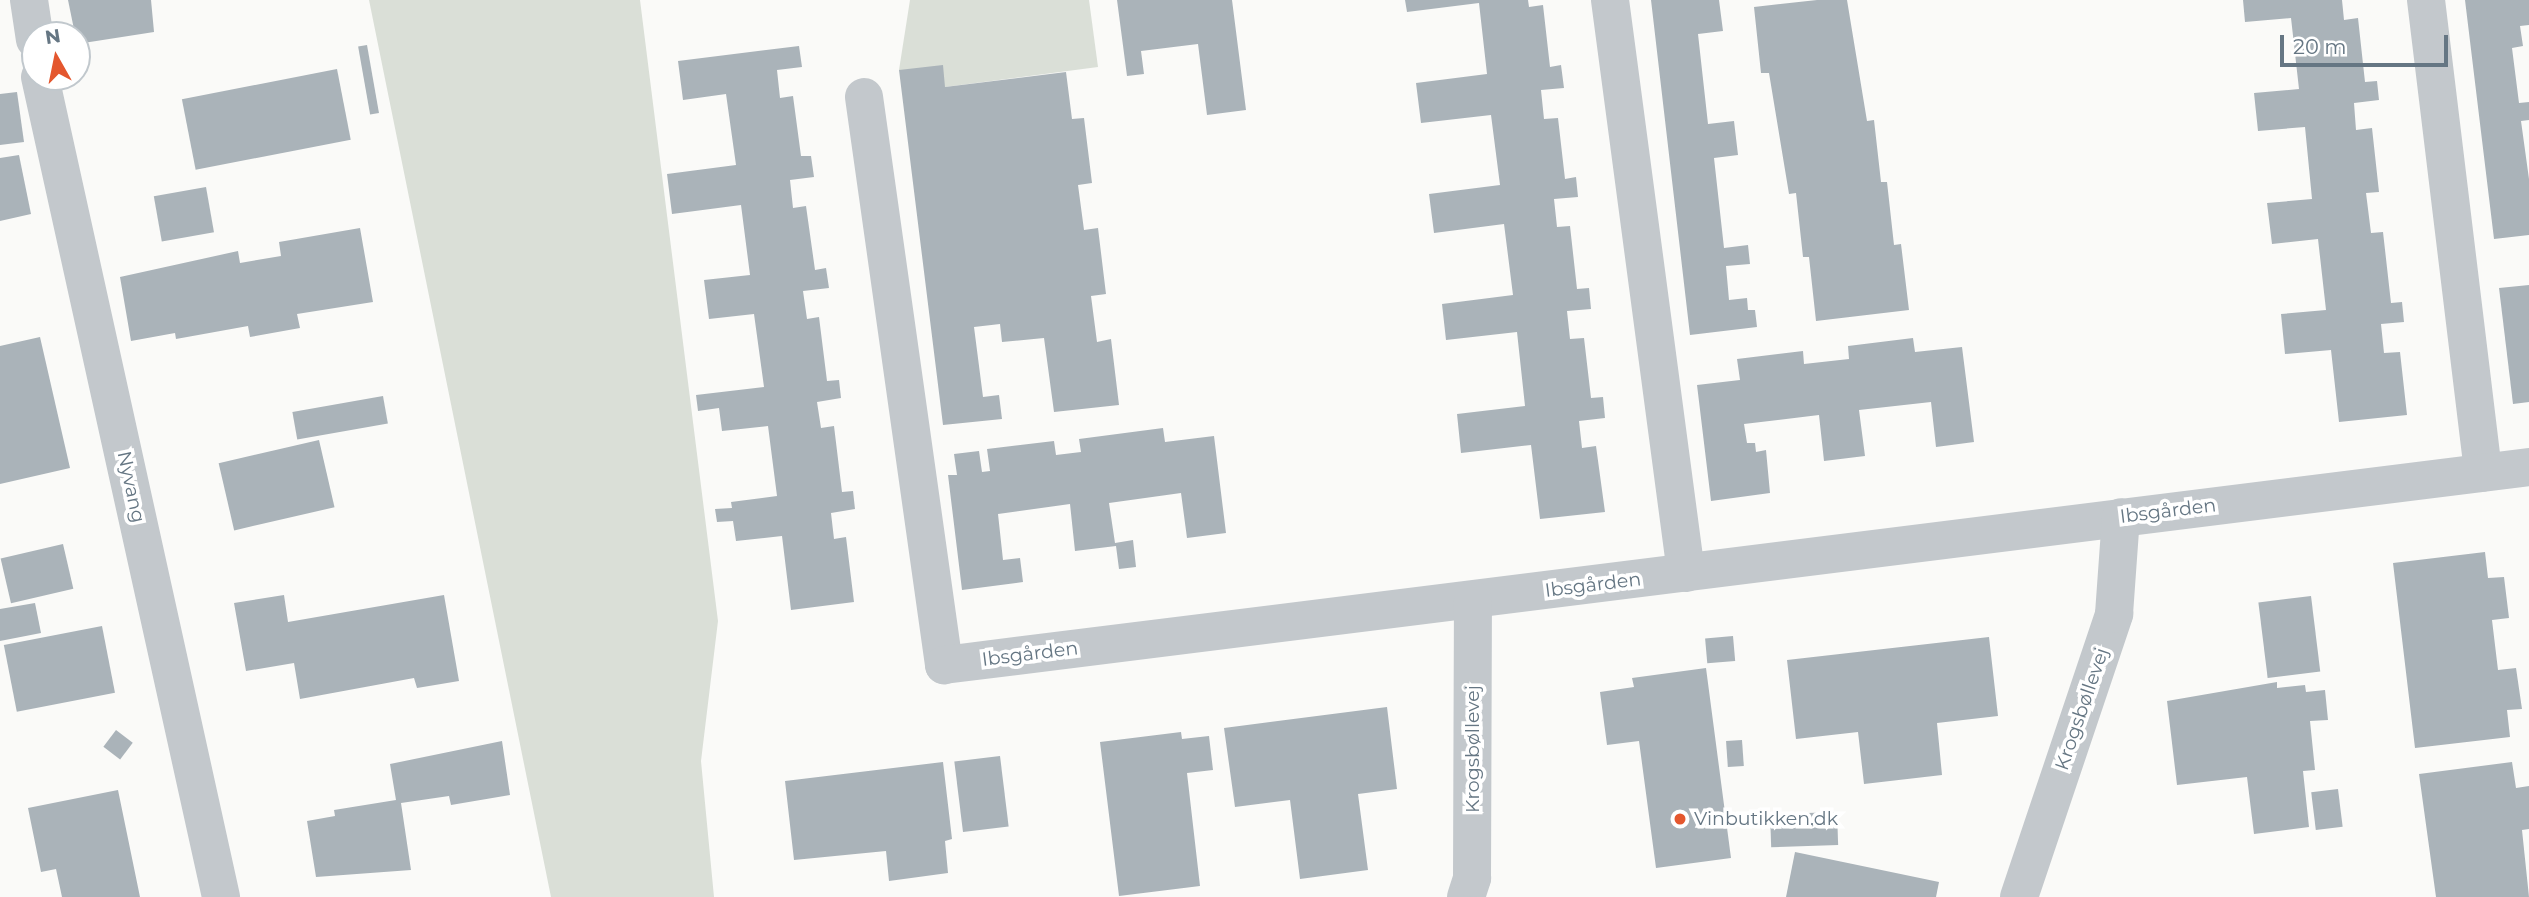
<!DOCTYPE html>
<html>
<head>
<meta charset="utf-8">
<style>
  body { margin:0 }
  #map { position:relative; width:2529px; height:897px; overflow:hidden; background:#fafaf8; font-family:Montserrat,sans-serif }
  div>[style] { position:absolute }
  .green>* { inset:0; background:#dadfd7 }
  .building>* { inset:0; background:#aab3b9; transform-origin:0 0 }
  .minor>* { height:38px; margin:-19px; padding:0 19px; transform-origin:19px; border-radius:19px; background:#c3c8cc }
  .dots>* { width:19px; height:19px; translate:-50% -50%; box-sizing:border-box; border:4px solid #fff; border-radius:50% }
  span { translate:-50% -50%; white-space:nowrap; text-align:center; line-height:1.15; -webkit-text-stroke:7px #fff; paint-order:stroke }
  .street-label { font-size:19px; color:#657683 }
  .poi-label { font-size:19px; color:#657683 }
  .left { translate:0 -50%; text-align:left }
  .north { position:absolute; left:21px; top:21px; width:70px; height:70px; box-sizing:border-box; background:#fff; border:2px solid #c1c8cd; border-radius:50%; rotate:351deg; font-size:19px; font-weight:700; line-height:28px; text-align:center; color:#657683 }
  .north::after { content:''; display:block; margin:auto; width:24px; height:32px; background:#e4572e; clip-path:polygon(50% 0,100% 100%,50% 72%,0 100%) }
  .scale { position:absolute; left:2280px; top:35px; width:168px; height:32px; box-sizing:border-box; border:4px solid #657683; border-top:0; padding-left:9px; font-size:21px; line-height:24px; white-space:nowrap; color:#657683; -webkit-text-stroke:5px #fff; paint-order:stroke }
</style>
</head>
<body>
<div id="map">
  <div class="green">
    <i style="clip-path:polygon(369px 0,640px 0,718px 621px,701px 761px,714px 897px,551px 897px)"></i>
    <i style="clip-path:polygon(910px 0,1089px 0,1098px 67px,945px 87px,899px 70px)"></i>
  </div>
  <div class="building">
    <i style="clip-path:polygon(68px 0,151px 0,154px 32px,77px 44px)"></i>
    <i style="clip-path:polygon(1117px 0,1232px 0,1246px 110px,1207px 115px,1198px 44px,1141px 51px,1144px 74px,1127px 76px)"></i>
    <i style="clip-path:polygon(1405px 0,1528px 0,1529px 7px,1543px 5px,1550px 67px,1561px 65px,1564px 88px,1541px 90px,1544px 119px,1558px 118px,1565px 179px,1576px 177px,1578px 197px,1554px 199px,1557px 227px,1570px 226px,1577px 289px,1589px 288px,1591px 309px,1567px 311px,1570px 339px,1584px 338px,1591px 398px,1603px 397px,1605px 418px,1579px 421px,1582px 448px,1596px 446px,1605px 512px,1540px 519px,1531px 445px,1461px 453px,1457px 414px,1525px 406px,1517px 332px,1446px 340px,1442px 304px,1513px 295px,1504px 224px,1434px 233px,1429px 194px,1500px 185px,1491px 115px,1421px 123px,1416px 83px,1487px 74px,1479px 3px,1407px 12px)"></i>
    <i style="clip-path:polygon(1651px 0,1719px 0,1723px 31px,1698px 34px,1708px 124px,1734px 121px,1738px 155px,1714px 158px,1724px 248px,1748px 245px,1750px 264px,1726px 266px,1729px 300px,1747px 298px,1748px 310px,1755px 310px,1757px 327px,1690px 335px)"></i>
    <i style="clip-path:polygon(1817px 0,1847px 0,1867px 121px,1874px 120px,1881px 182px,1887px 182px,1894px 245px,1901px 244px,1909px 310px,1816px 321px,1809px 257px,1803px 257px,1796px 193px,1789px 194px,1769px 73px,1761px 73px,1754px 7px)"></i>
    <i style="clip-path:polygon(2243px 0,2342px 0,2344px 20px,2358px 18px,2365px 82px,2377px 81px,2379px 100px,2354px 103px,2356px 130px,2372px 128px,2379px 192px,2366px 193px,2371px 233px,2383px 232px,2391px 303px,2402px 302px,2404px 322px,2381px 324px,2384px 353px,2400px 352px,2407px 415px,2339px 422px,2331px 350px,2285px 354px,2281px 314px,2326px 310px,2318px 239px,2272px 244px,2267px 203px,2312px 199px,2305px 127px,2258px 131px,2254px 93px,2299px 89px,2291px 18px,2245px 22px)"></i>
    <i style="clip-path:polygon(2465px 0,2529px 0,2529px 25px,2520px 26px,2523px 46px,2512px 48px,2519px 103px,2529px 102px,2529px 120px,2521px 121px,2529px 179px,2529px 235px,2494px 239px)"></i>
    <i style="left:367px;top:45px;width:69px;height:9px;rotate:80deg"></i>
    <i style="clip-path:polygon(799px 46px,802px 67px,777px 70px,780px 98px,793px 96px,801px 156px,811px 156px,814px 177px,790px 180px,793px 208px,806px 206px,815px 270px,826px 268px,829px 288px,803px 291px,807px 319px,819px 317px,827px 381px,839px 380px,841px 398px,817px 402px,821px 428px,834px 426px,842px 492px,853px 491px,855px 509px,831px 513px,834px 539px,846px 537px,854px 602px,791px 610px,782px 536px,736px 541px,733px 521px,717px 522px,715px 509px,732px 508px,731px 502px,777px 496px,768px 426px,722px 431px,719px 408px,698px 411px,696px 395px,764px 387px,754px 314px,709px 319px,704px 280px,750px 275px,741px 205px,672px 214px,667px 174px,736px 165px,726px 94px,683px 100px,678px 61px)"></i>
    <i style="clip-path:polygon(943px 65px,945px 87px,1066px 72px,1072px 119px,1084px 118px,1092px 183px,1078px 185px,1084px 230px,1098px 228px,1106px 294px,1091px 296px,1097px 342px,1111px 339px,1119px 405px,1054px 412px,1044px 338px,1002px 342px,1000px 324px,974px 327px,983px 397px,999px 395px,1002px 419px,943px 425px,899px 70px)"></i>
    <i style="left:337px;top:69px;width:72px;height:158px;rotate:79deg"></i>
    <i style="clip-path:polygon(17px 92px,24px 142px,0 145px,0 94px)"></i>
    <i style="clip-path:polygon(19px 155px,31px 214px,0 221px,0 158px)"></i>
    <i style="left:206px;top:187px;width:46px;height:53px;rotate:80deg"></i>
    <i style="clip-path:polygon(360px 228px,373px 302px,297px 314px,300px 328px,250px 337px,248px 326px,176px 339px,175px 333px,131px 341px,120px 277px,238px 251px,240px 263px,281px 256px,279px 242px)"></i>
    <i style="clip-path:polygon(2529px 285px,2529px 402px,2513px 404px,2499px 288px)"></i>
    <i style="clip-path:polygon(40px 337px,70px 468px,0 484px,0 346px)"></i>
    <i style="clip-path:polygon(1913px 338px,1915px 352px,1962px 347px,1974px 442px,1936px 447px,1931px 402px,1859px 410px,1865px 456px,1824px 461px,1819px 415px,1744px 424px,1747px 443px,1755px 443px,1756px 452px,1766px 450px,1770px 493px,1711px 501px,1697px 385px,1740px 380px,1737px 359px,1803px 351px,1804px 364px,1849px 359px,1848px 346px)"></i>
    <i style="left:383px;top:396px;width:28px;height:92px;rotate:80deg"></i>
    <i style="clip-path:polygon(1163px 428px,1165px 442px,1214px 436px,1226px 533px,1187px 538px,1181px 493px,1109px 503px,1115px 543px,1133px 540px,1136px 567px,1119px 569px,1116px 546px,1075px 551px,1070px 504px,998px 514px,1003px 560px,1020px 558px,1023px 582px,962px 590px,948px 475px,957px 475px,954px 454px,979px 451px,982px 472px,990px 471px,987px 449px,1054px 441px,1056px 455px,1081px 452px,1079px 439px)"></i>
    <i style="left:319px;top:440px;width:69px;height:103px;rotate:77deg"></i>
    <i style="left:63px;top:544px;width:46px;height:64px;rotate:77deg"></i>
    <i style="clip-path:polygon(2485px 552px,2488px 578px,2504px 577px,2509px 618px,2492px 620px,2498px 670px,2516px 668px,2522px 709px,2507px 710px,2510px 737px,2415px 748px,2393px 563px)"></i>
    <i style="clip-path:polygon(284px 595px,288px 622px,444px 595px,459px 681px,417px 688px,414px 678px,300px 699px,294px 663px,246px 671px,234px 603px)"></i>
    <i style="left:2311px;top:596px;width:76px;height:53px;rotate:83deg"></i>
    <i style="clip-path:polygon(35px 603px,41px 633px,0 641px,0 609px)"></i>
    <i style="left:102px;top:626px;width:68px;height:100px;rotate:79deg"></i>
    <i style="left:1733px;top:636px;width:25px;height:28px;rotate:85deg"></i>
    <i style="clip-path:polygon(1989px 637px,1998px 716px,1937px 723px,1942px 775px,1864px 784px,1858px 732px,1796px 739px,1787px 660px)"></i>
    <i style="clip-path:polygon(1706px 668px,1731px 858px,1656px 868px,1639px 741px,1607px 745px,1600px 692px,1634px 687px,1632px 678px)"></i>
    <i style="clip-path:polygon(2277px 682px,2277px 688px,2305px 685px,2306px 692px,2325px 690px,2328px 720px,2310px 721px,2315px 770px,2303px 771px,2309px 827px,2254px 834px,2247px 777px,2177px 785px,2167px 701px)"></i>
    <i style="clip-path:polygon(1387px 707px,1397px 789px,1358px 794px,1368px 870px,1300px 879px,1290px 800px,1235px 807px,1224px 728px)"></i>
    <i style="left:116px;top:730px;width:21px;height:21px;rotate:37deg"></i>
    <i style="clip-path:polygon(1181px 732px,1182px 739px,1209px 736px,1213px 770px,1187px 773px,1200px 886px,1119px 896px,1100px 742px)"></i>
    <i style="left:1742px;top:740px;width:26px;height:16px;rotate:86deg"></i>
    <i style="clip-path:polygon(502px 741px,510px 795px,451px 805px,449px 796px,401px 803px,411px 870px,316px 877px,307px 821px,335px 816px,334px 810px,396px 800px,390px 764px)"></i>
    <i style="left:1000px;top:756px;width:71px;height:46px;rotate:83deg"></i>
    <i style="clip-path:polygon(943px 762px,952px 839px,945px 841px,948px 873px,889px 881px,886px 851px,794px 860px,785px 781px)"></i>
    <i style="clip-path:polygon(2512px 762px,2516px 788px,2529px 786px,2529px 829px,2522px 830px,2529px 897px,2436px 897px,2419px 774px)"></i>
    <i style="left:2338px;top:789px;width:38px;height:27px;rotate:83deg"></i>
    <i style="clip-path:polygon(118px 790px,140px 897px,62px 897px,56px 869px,41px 872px,28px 808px)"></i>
    <i style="left:1837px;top:812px;width:33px;height:67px;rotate:88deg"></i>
    <i style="clip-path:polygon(1795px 852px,1939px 882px,1936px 897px,1786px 897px)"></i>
  </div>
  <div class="minor">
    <i style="left:29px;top:0;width:40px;rotate:81.5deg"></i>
    <i style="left:1610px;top:0;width:578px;rotate:82.44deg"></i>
    <i style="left:2426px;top:0;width:476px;rotate:83.1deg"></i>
    <i style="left:40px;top:77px;width:840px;rotate:77.55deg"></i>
    <i style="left:864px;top:97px;width:574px;rotate:81.98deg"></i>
    <i style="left:944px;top:665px;width:1597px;rotate:-7.12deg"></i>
    <i style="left:1466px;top:897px;width:20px;rotate:-72deg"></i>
    <i style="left:1472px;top:878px;width:278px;rotate:-89.8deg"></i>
    <i style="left:2019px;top:897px;width:299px;rotate:-71.4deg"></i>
    <i style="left:2114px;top:614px;width:97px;rotate:-85.9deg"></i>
  </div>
  <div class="dots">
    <i style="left:1680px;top:819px;background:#e4572e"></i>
  </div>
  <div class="street-label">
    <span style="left:131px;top:487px;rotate:78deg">Nyvang</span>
    <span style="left:2168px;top:511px;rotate:-7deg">Ibsgården</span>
    <span style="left:1593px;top:585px;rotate:-7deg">Ibsgården</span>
    <span style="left:1030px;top:654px;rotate:-7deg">Ibsgården</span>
    <span style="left:2082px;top:709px;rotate:-71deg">Krogsbøllevej</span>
    <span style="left:1473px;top:749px;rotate:-90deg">Krogsbøllevej</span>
  </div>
  <div class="poi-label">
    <span class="left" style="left:1694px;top:819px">Vinbutikken.dk</span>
  </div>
  <div class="north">N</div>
  <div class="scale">20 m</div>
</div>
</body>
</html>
